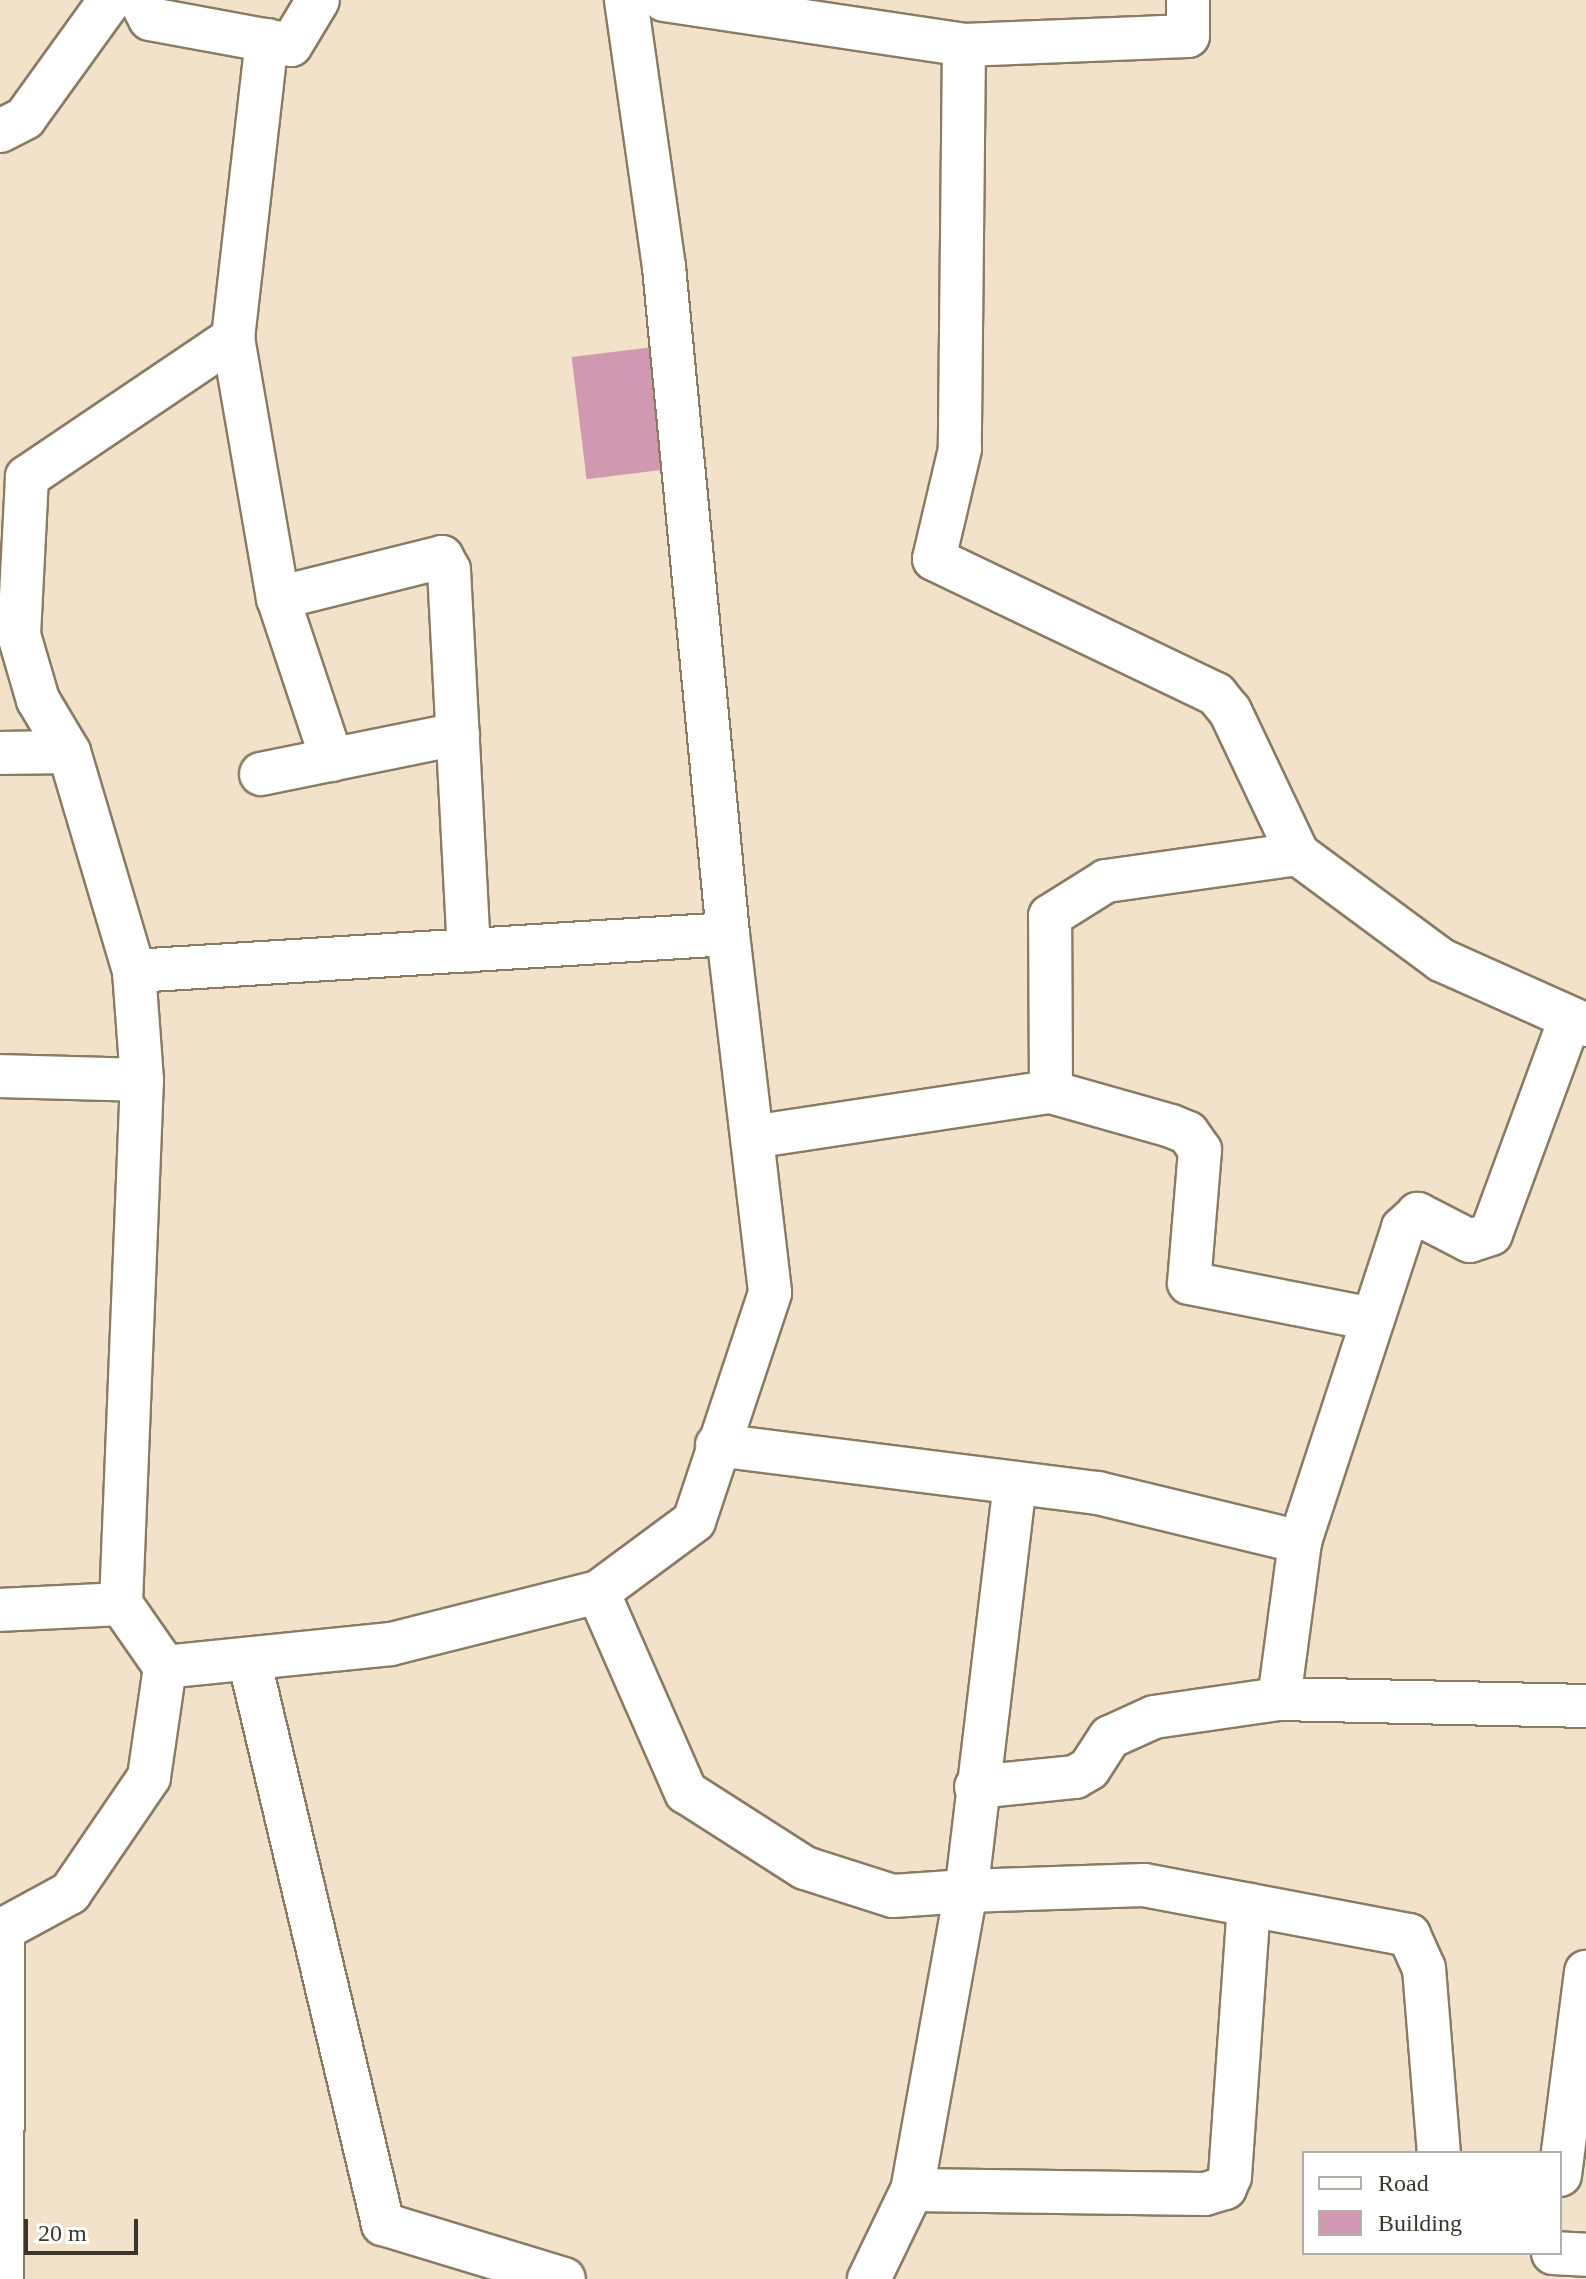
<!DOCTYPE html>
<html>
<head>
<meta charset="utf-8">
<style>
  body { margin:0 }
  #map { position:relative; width:1586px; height:2279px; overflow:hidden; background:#f1e2c9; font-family:"Times New Roman",serif }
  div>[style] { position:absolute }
  .building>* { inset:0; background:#d198b2; transform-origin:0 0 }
  .roads { filter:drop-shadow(2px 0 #897c65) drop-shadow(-2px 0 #897c65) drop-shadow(0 2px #897c65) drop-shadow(0 -2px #897c65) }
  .minor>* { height:42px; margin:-21px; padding:0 21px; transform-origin:21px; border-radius:21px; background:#fff }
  span { translate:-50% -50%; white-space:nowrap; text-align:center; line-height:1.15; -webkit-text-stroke:8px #fff; paint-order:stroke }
  .legend { position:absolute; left:1302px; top:2151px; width:260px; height:104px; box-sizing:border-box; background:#fff; border:2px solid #b1afab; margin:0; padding:10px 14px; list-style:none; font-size:24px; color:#3b362c }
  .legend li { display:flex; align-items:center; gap:16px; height:40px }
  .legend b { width:40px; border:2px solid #b1afab }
  .scale { position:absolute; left:24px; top:2219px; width:114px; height:36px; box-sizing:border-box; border:4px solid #3b362c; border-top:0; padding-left:10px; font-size:24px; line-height:28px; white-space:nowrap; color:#3b362c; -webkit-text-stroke:6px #fff; paint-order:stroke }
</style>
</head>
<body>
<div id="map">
  <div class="building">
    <i style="left:654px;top:347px;width:123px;height:83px;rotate:83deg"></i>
  </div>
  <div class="roads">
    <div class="minor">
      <i style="left:140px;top:0;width:21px;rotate:62deg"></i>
      <i style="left:150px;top:19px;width:143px;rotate:10.4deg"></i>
      <i style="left:291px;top:45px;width:52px;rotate:-59deg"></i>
      <i style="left:626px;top:0;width:270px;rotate:81.9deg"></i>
      <i style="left:664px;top:267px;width:670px;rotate:84.52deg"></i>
      <i style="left:728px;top:934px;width:361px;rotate:83.3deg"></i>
      <i style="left:770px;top:1293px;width:240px;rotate:108.4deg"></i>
      <i style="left:694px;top:1521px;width:119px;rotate:143.5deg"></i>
      <i style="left:598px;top:1592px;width:213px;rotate:165.9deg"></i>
      <i style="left:391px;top:1644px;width:227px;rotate:174.2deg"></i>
      <i style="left:165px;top:1667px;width:77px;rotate:-124.9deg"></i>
      <i style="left:121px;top:1604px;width:524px;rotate:-87.71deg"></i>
      <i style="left:142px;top:1080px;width:109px;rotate:-94.2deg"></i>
      <i style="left:134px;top:971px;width:595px;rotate:-3.56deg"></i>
      <i style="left:664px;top:0;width:303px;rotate:8.5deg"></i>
      <i style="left:964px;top:45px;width:224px;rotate:-2.3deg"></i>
      <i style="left:1188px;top:36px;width:36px;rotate:-90deg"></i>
      <i style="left:964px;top:45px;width:404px;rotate:90.6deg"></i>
      <i style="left:960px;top:449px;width:113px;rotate:103.3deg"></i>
      <i style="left:934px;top:559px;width:313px;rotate:25.6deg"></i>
      <i style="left:1216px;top:694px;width:22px;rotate:51deg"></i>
      <i style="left:1230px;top:711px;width:158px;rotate:64.6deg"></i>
      <i style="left:1298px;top:854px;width:178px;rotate:36.5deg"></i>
      <i style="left:1441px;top:960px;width:159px;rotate:24.1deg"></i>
      <i style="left:0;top:131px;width:28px;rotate:-27deg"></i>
      <i style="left:25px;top:118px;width:145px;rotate:-54.2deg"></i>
      <i style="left:233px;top:338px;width:264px;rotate:80.2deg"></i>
      <i style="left:0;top:753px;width:69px;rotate:-0.8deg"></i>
      <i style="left:332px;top:760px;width:171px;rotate:-108.4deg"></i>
      <i style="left:278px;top:598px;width:169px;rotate:-14deg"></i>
      <i style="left:442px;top:557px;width:15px;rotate:62deg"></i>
      <i style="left:449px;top:570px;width:381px;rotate:87deg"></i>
      <i style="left:261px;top:774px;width:201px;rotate:-11.5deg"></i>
      <i style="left:134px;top:971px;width:228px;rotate:-106.5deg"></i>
      <i style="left:69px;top:752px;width:61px;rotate:-120.8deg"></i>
      <i style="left:38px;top:700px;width:68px;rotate:-106.3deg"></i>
      <i style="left:19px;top:635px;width:158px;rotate:-87.1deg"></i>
      <i style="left:27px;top:477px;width:249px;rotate:-34deg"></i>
      <i style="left:233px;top:338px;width:300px;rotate:-83.5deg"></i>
      <i style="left:1570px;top:1019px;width:229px;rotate:110.2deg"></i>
      <i style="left:1491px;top:1234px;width:22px;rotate:162deg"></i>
      <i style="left:1470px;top:1241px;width:59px;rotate:-152.6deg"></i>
      <i style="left:1418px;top:1214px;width:21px;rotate:137deg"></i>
      <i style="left:1403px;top:1228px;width:330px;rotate:108.2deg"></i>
      <i style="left:1300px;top:1542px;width:158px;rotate:97.6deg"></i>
      <i style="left:1279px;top:1699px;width:307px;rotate:1.3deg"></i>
      <i style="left:0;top:1076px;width:142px;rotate:1.6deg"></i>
      <i style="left:1051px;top:1092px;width:176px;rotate:-90.3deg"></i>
      <i style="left:1050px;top:916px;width:66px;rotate:-32deg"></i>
      <i style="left:1106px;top:881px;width:194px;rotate:-8deg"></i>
      <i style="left:752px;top:1137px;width:302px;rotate:-8.6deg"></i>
      <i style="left:1051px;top:1092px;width:125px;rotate:15.8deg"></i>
      <i style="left:1171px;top:1126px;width:18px;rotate:22deg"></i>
      <i style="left:1188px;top:1133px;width:21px;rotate:55deg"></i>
      <i style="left:1200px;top:1150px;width:133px;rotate:94.7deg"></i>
      <i style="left:1189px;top:1283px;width:187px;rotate:11.1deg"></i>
      <i style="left:717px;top:1445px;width:384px;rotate:7.2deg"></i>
      <i style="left:1098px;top:1493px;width:208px;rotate:13.6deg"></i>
      <i style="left:1015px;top:1483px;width:411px;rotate:96.8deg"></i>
      <i style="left:966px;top:1891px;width:178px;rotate:-1.9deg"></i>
      <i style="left:1144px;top:1885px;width:270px;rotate:10.7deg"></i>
      <i style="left:1409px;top:1935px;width:36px;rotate:66deg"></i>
      <i style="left:1424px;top:1968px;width:186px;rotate:85.4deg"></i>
      <i style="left:598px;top:1592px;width:219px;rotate:66.3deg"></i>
      <i style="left:686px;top:1792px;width:141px;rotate:32.6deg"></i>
      <i style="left:805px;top:1868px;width:92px;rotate:17.7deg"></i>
      <i style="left:893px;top:1896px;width:73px;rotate:-3.9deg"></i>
      <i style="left:966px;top:1891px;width:304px;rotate:100.2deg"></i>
      <i style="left:912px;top:2190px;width:99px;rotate:115.8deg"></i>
      <i style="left:0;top:1610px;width:121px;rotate:-2.8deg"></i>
      <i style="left:249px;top:1659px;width:581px;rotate:76.66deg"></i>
      <i style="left:383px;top:2224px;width:189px;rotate:16.9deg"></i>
      <i style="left:976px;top:1787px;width:100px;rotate:-5.8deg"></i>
      <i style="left:1075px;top:1777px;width:16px;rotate:-30deg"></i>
      <i style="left:1089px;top:1769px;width:38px;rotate:-57deg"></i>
      <i style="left:1110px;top:1737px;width:48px;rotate:-24.4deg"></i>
      <i style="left:1154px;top:1717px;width:126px;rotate:-8.2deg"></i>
      <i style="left:0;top:1931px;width:80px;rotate:-28.5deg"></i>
      <i style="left:70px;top:1893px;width:140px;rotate:-55.7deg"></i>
      <i style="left:149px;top:1777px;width:111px;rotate:-81.7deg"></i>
      <i style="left:1560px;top:2175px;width:205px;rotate:-82.7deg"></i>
      <i style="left:912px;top:2190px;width:293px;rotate:0.8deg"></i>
      <i style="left:1205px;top:2194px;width:21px;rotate:-17deg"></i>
      <i style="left:1225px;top:2188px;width:13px;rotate:-67deg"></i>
      <i style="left:1230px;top:2176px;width:272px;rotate:-86deg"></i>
      <i style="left:1553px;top:2253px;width:33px;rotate:3deg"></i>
      <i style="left:2px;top:2279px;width:350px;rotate:-89.8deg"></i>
    </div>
  </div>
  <ul class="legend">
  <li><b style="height:10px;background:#fff"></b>Road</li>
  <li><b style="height:22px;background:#d198b2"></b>Building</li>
  </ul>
  <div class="scale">20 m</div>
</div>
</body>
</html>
